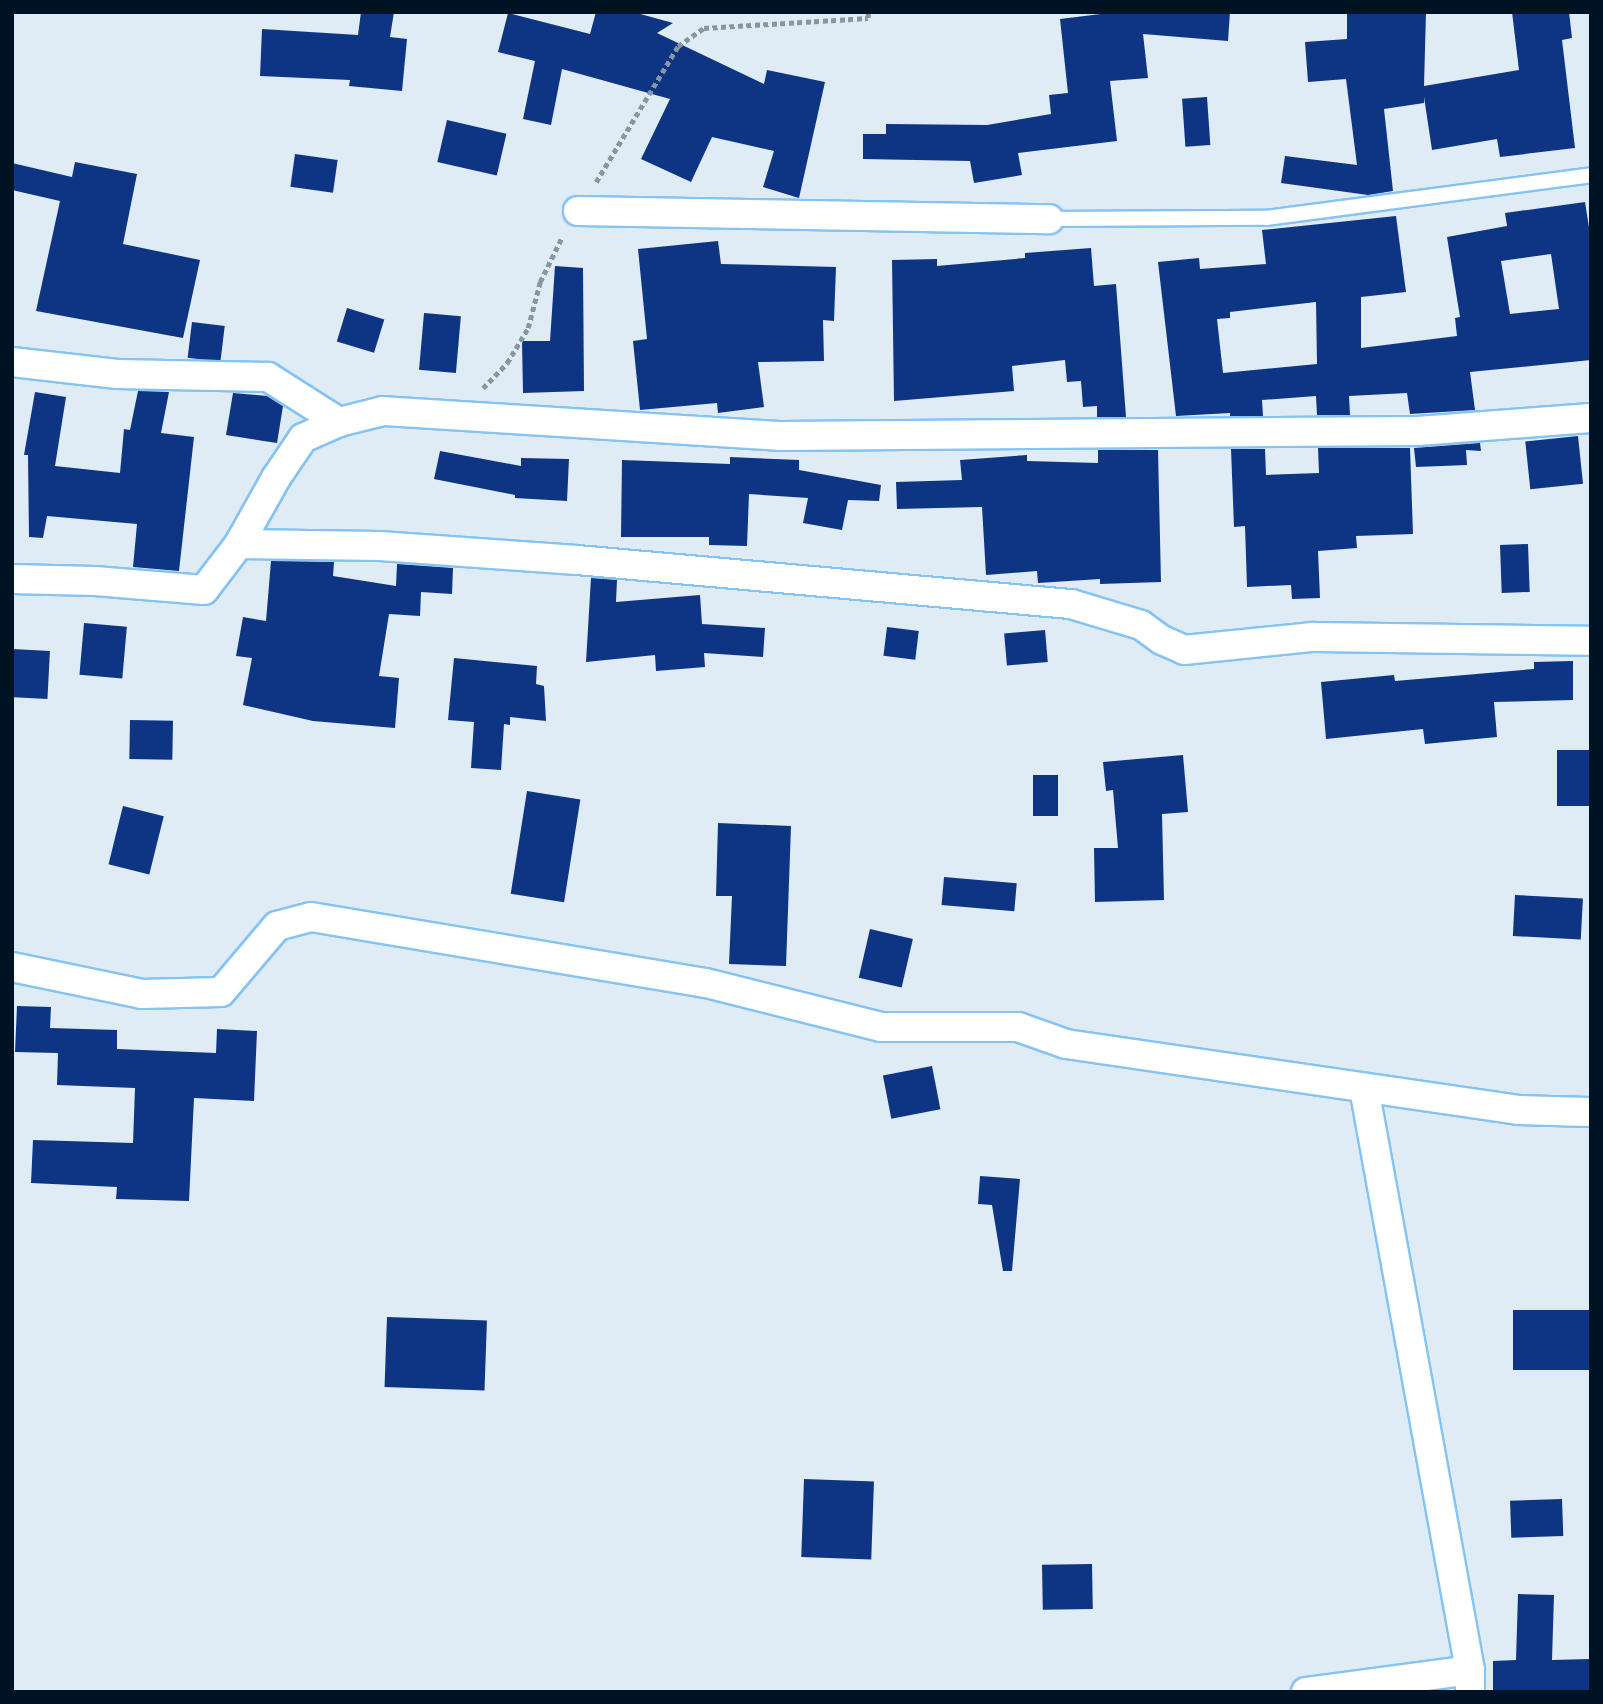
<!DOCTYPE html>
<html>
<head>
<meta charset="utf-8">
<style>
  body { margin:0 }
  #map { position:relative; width:1603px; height:1704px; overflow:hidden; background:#dfebf5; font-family:"Source Sans 3",sans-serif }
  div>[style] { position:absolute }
  .building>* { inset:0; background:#0d3584; transform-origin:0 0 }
  .path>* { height:4.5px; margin-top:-2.25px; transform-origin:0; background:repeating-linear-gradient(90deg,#8796a2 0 5px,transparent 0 8.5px) }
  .roads { filter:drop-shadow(2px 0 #85c3f2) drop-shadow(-2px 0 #85c3f2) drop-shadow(0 2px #85c3f2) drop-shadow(0 -2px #85c3f2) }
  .lane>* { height:14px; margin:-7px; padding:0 7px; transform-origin:7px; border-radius:7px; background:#fff }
  .street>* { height:28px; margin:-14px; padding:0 14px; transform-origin:14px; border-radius:14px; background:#fff }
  span { translate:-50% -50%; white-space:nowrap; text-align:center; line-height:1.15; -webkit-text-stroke:7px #fff; paint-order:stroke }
  .frame { position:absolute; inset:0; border:14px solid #001324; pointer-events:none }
</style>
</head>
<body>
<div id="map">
  <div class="building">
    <i style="clip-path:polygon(361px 12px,394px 12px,390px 37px,407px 39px,402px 91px,349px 86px,350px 80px,260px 76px,262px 29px,358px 35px)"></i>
    <i style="clip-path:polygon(596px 12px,633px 12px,673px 23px,657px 33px,764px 84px,767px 70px,825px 82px,799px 198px,763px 187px,774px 151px,712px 137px,691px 182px,641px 159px,670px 99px,562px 69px,551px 125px,523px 119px,535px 61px,498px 52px,508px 13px,590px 34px)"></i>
    <i style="clip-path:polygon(1117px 12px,1230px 12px,1228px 41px,1143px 34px,1148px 78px,1110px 81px,1117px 141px,1018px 153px,1022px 175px,974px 183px,970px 161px,863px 159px,863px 134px,886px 134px,886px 124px,987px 125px,1051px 114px,1049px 95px,1068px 93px,1060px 19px)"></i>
    <i style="clip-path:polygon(1347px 12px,1426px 12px,1424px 86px,1519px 70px,1512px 12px,1569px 12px,1572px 38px,1562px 40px,1575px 148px,1500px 157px,1497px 139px,1432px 150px,1424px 97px,1424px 103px,1384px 109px,1393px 191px,1368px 195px,1281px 183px,1285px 156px,1357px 165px,1346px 79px,1308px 82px,1305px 42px,1347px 39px)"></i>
    <i style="left:1207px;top:97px;width:48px;height:25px;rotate:86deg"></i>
    <i style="left:447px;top:120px;width:61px;height:43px;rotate:13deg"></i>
    <i style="left:295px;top:154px;width:43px;height:33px;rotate:8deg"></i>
    <i style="clip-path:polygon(75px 162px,137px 174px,123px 244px,200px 260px,183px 338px,36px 311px,60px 201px,12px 190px,12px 163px,72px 177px)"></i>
    <i style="clip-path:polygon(evenodd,1585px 202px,1591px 240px,1591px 360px,1470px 372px,1475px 410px,1410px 414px,1407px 393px,1349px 396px,1350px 415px,1317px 415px,1316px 396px,1262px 400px,1263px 416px,1230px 416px,1230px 413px,1176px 416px,1158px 262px,1199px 258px,1200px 269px,1266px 264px,1262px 230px,1396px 216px,1406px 292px,1361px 297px,1361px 348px,1457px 336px,1455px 318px,1460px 317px,1447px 237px,1507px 226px,1505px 213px,1585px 202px,1551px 254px,1559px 309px,1510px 314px,1501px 261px,1551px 254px,1585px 202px,1316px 302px,1317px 364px,1223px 373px,1217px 319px,1230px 318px,1230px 312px,1316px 302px)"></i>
    <i style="clip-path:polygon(718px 241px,721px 264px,836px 267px,834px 321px,823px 320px,824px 361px,758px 362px,764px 407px,718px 413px,717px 403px,640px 410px,633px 341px,647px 339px,638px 249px)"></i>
    <i style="clip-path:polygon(1091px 248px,1094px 286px,1116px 284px,1126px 417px,1097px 417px,1097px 406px,1083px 407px,1081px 381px,1067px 382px,1065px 360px,1012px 366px,1014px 391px,894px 401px,892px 260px,937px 259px,937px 266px,1025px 258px,1025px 253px)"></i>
    <i style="clip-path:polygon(555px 266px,583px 268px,584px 391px,523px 393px,522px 341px,550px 341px)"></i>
    <i style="left:347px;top:308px;width:39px;height:35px;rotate:17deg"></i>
    <i style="left:424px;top:313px;width:37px;height:57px;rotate:5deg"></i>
    <i style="left:192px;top:322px;width:33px;height:36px;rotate:7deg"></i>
    <i style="clip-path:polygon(138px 391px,169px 392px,161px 433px,194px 437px,179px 571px,133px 567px,137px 524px,47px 516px,43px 538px,29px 537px,28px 455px,24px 455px,35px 392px,66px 397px,55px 466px,120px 473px,124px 429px,130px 430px)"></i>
    <i style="clip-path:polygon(233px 393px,267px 396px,283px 406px,277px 443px,226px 435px)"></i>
    <i style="left:1578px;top:436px;width:48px;height:53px;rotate:84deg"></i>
    <i style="clip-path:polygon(1480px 443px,1481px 451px,1466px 450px,1467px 465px,1416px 467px,1414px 448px)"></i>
    <i style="clip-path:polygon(1318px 448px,1410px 448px,1413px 534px,1356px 536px,1357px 548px,1318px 551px,1320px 598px,1292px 599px,1291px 585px,1247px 587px,1245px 526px,1234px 527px,1231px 449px,1265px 449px,1266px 475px,1319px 473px)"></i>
    <i style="clip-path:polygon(1098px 450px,1158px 450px,1161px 582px,1100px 584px,1100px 579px,1038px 583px,1037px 571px,986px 575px,982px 507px,897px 509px,896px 482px,962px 480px,960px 460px,1027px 455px,1027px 461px,1098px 463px)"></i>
    <i style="clip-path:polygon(440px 451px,521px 466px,521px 458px,569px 459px,567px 501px,515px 498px,515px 495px,434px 479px)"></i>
    <i style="clip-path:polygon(730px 457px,799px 460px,799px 470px,881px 485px,879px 501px,848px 500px,842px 530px,803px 523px,808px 498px,749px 494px,747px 546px,709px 545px,709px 537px,621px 537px,622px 460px,730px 464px)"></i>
    <i style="left:1528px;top:544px;width:48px;height:28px;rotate:88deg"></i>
    <i style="clip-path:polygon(271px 561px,334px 562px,333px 576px,396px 586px,397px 564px,453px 568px,452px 594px,421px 592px,420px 616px,389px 614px,379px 676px,399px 678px,395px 728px,313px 721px,243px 705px,252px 658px,236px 656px,243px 617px,266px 621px)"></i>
    <i style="clip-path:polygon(591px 578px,617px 580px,616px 602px,700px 595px,702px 624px,765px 628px,763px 657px,704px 653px,705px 667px,656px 671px,655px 655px,586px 662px)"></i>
    <i style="left:84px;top:623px;width:43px;height:52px;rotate:5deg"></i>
    <i style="left:887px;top:627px;width:32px;height:29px;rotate:7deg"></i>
    <i style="left:1045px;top:630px;width:32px;height:41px;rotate:85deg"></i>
    <i style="left:12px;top:649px;width:38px;height:48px;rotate:3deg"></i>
    <i style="clip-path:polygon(454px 658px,537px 666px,536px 684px,544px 686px,546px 721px,510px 717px,510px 725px,504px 724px,501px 770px,471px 768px,474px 722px,448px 720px)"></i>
    <i style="clip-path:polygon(1573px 661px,1573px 700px,1494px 702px,1497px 737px,1425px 744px,1423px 729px,1326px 739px,1321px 682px,1394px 675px,1395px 681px,1534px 669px,1534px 662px)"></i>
    <i style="left:130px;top:720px;width:43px;height:39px;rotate:1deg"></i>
    <i style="left:1591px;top:750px;width:56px;height:34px;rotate:90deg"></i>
    <i style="clip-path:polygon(1183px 755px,1188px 812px,1162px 814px,1164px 900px,1095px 902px,1094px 848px,1118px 848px,1113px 790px,1106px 791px,1103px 762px)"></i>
    <i style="left:1033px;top:775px;width:25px;height:41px"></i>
    <i style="left:527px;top:791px;width:54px;height:104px;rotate:9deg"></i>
    <i style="left:123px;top:806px;width:42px;height:60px;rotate:14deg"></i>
    <i style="clip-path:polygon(718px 823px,791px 826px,786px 966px,729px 964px,732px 896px,716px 896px)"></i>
    <i style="left:944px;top:877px;width:73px;height:28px;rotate:5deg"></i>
    <i style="left:1515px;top:895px;width:68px;height:41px;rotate:3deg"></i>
    <i style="left:870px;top:929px;width:44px;height:50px;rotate:13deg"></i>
    <i style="clip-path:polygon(17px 1006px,51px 1007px,50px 1028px,117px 1030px,117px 1049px,216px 1053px,217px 1029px,257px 1031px,254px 1101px,194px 1098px,189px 1201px,116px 1199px,117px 1187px,31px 1183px,33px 1140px,133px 1143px,135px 1088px,57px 1085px,58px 1053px,15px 1052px)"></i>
    <i style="left:932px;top:1066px;width:44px;height:50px;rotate:79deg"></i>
    <i style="clip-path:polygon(980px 1176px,1020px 1179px,1012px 1271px,1003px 1271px,992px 1205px,978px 1204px)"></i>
    <i style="left:1513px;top:1310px;width:78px;height:60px"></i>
    <i style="left:387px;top:1317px;width:100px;height:70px;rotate:2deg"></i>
    <i style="left:804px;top:1479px;width:70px;height:78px;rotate:2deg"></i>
    <i style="left:1562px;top:1499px;width:37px;height:52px;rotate:88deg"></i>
    <i style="left:1092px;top:1564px;width:45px;height:50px;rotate:89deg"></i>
    <i style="clip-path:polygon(1518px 1594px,1554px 1595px,1552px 1660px,1591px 1659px,1591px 1692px,1493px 1692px,1493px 1661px,1516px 1660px)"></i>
  </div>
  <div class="path">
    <i style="left:596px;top:182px;width:159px;rotate:-58.9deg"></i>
    <i style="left:678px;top:46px;width:32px;rotate:-35deg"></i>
    <i style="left:704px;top:28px;width:164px;rotate:-3.5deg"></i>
    <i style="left:868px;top:18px;width:6px;rotate:-90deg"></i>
    <i style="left:483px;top:388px;width:35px;rotate:-46deg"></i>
    <i style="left:507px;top:363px;width:41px;rotate:-59deg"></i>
    <i style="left:528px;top:328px;width:48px;rotate:-75.4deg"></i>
    <i style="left:540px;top:282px;width:50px;rotate:-63.9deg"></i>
  </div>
  <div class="roads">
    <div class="lane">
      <i style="left:1049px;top:219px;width:217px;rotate:-0.3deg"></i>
      <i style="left:1266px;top:218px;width:328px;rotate:-7.5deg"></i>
    </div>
    <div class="street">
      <i style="left:578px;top:211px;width:471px;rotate:1deg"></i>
      <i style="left:12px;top:362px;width:106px;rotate:6.5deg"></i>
      <i style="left:117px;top:374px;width:151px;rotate:1.1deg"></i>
      <i style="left:268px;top:377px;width:84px;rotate:32.4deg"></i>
      <i style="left:239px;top:544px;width:141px;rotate:0.8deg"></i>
      <i style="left:380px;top:546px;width:197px;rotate:4.1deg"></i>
      <i style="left:577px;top:560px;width:496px;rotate:5.1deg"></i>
      <i style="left:1071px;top:604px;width:73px;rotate:16.7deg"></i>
      <i style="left:1141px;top:625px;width:26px;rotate:36deg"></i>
      <i style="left:1162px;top:640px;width:24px;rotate:24deg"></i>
      <i style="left:1184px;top:650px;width:130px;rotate:-5.8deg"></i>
      <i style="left:1313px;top:637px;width:278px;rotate:0.8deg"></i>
      <i style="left:12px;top:579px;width:83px;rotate:1.4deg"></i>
      <i style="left:95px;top:581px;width:109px;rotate:4.7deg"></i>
      <i style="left:204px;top:590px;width:58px;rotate:-52.7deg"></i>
      <i style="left:239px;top:544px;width:76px;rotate:-60.7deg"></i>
      <i style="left:276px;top:478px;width:48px;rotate:-56deg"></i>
      <i style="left:303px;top:438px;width:39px;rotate:-24deg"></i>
      <i style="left:339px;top:422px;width:45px;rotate:-14deg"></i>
      <i style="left:383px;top:411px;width:398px;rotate:3.6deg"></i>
      <i style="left:780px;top:436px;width:638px;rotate:-0.45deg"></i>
      <i style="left:1418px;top:431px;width:173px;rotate:-4.3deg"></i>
      <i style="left:12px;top:967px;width:133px;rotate:11.7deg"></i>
      <i style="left:142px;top:994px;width:79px;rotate:-1.5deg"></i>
      <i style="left:221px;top:992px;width:87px;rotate:-49.7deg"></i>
      <i style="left:277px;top:926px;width:35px;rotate:-15deg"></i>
      <i style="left:311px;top:917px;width:400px;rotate:9.5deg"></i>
      <i style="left:706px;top:983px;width:180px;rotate:14.1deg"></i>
      <i style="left:881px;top:1027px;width:137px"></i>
      <i style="left:1018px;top:1027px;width:51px;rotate:19.5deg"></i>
      <i style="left:1066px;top:1044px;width:457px;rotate:8.3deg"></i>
      <i style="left:1518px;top:1110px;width:73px;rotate:1.6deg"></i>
      <i style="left:1364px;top:1088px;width:592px;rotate:79.68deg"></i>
      <i style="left:1470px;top:1670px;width:22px;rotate:90deg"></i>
      <i style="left:1306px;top:1692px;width:165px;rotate:-7.6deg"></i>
    </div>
  </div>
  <div class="frame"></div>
</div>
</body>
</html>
